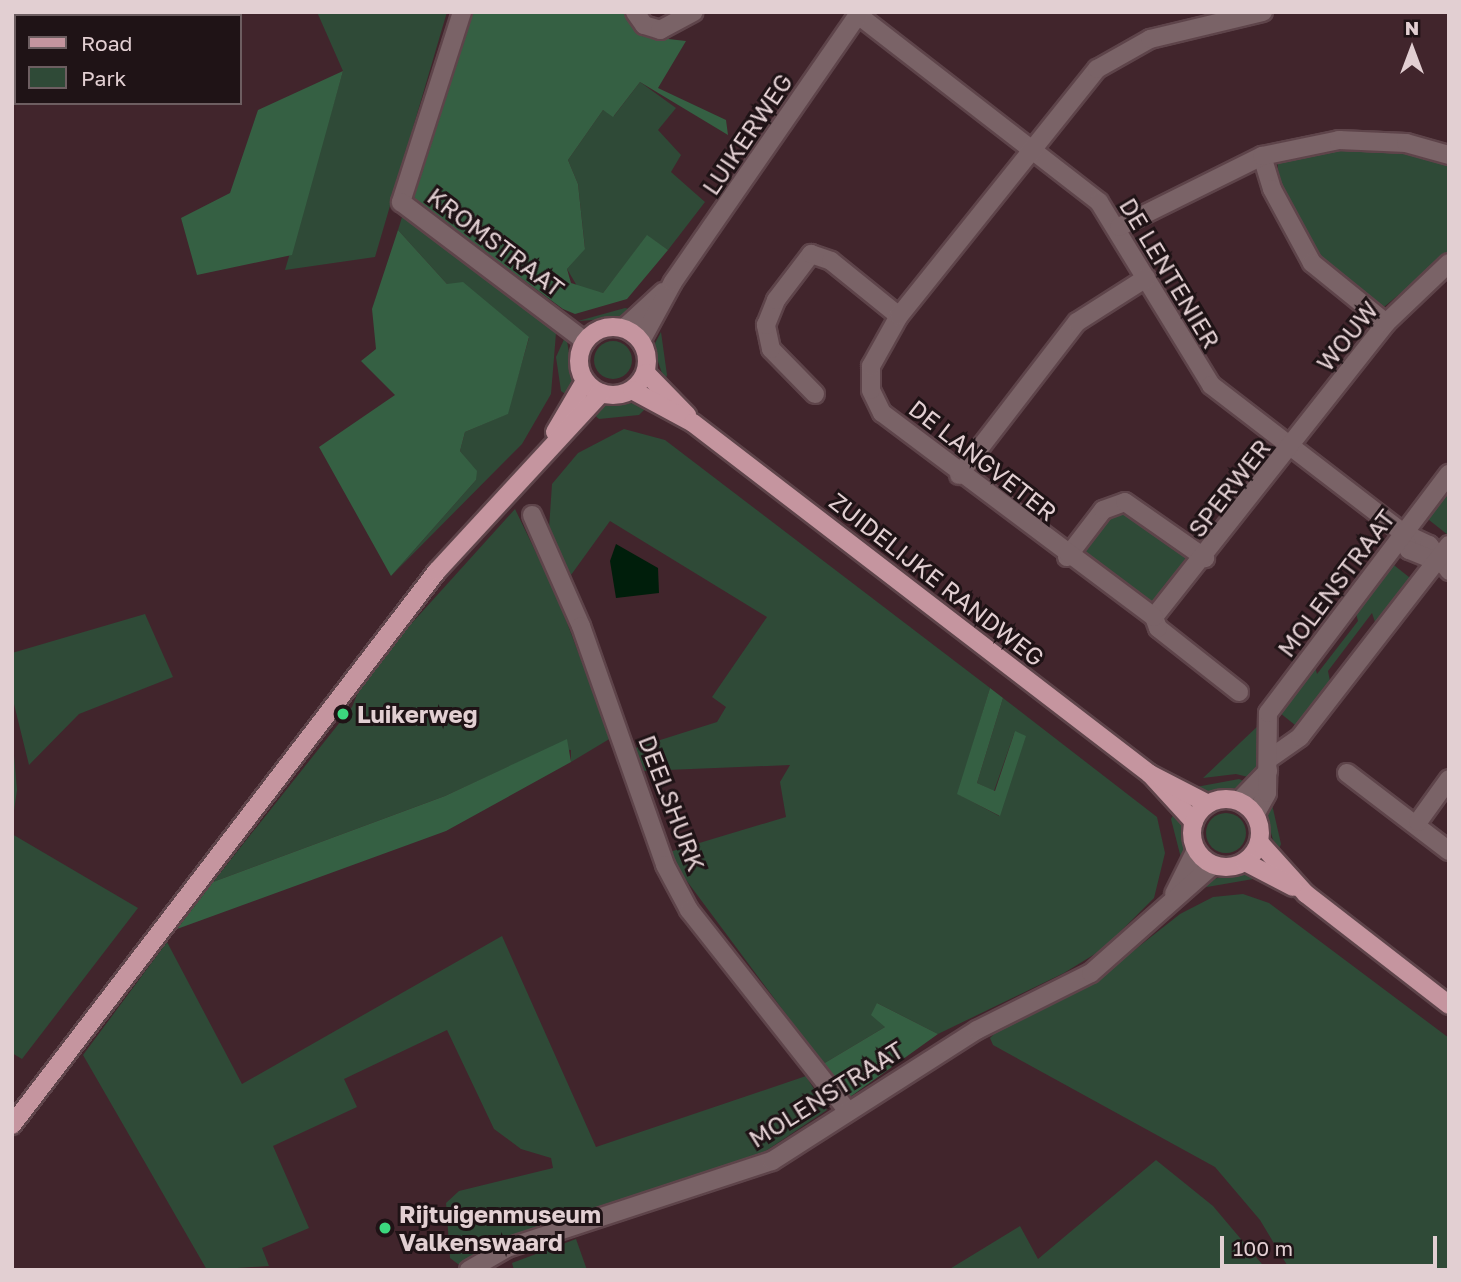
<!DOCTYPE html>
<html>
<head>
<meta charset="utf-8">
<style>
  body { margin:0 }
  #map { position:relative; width:1461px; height:1282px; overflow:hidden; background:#41252c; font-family:"Golos Text",sans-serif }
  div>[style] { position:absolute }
  .green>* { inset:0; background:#2f4a37 }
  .round { border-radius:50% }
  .forest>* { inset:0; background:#356043 }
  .water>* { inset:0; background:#001e0b }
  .roads { filter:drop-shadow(2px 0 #5e444a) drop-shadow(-2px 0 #5e444a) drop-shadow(0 2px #5e444a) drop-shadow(0 -2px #5e444a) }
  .minor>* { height:18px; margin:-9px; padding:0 9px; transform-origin:9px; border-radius:9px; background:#7a6367 }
  .major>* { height:18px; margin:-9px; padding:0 9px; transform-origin:9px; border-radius:9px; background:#c5959f }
  .major>.ring { margin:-9px; padding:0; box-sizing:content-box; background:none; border:18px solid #c5959f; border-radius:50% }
  .dots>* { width:19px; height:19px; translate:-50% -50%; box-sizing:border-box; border:4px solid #1f1316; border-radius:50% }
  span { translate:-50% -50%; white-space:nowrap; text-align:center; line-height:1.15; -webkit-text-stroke:6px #1f1316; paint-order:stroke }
  .street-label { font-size:24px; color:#e2cfd2 }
  .poi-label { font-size:24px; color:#e2cfd2; font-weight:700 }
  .left { translate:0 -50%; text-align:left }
  .frame { position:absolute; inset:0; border:14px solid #e2cfd2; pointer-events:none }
  .legend { position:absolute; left:14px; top:14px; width:228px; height:91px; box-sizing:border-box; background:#1f1316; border:2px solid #6d5e61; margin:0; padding:9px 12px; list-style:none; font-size:21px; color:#e2cfd2 }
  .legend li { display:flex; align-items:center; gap:14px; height:35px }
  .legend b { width:35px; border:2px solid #6d5e61 }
  .north { position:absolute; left:1377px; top:14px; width:70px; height:70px; -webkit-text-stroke:5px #1f1316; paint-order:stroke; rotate:0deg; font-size:19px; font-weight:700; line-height:28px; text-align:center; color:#e2cfd2 }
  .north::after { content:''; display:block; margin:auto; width:24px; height:32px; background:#e2cfd2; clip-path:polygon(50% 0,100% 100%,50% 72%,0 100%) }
  .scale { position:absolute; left:1220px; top:1236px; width:217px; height:32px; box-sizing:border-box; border:4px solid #e2cfd2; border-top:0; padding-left:9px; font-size:21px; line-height:24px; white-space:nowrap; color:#e2cfd2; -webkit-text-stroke:5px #1f1316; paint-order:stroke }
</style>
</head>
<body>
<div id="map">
  <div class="green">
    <i style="clip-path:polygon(12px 12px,106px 12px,16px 16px,12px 92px)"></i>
    <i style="clip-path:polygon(317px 12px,447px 12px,375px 257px,285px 270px,343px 71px)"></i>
    <i style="clip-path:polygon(640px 82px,676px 108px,658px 130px,681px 155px,671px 172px,705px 202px,668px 250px,647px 236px,603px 293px,580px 291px,567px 269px,585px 248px,578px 184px,568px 160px,603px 110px,614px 116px)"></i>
    <i style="clip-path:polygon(1331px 148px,1394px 151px,1449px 164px,1449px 253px,1384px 307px,1324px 259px,1304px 234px,1279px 180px,1277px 157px)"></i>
    <i style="clip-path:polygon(403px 214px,556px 333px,551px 394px,522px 444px,391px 576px,476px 480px,476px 471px,460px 451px,465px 432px,507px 414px,529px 338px,447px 284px,398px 230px)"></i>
    <i style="clip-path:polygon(625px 308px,634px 310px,624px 318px,578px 321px)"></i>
    <i style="clip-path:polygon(661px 332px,667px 375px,665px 382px,653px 347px)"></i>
    <i style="clip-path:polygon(566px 335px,573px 377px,568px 396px,561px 391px,556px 357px)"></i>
    <i class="round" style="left:594px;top:341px;width:38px;height:38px"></i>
    <i style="clip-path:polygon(638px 403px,646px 408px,639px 415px,599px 419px,592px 413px,602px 404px)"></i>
    <i style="clip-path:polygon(624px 429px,665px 440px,990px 688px,958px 794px,999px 816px,1015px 731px,994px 791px,977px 783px,1003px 698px,1157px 817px,1165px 853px,1154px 898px,1103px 949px,1064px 973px,938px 1034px,877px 1003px,885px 1027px,823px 1064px,666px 853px,786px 817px,780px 782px,790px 765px,642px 771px,635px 748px,717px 722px,726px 707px,712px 697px,767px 617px,610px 521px,571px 575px,549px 529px,552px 484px,578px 453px)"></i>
    <i style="clip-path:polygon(1445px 489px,1449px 501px,1448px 535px,1424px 516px)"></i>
    <i style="clip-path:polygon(515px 509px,556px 594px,611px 738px,571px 762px,571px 750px,550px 748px,445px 796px,213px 882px,352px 707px,365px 675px)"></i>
    <i style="clip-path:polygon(1122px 510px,1187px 556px,1155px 605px,1080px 551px,1105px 514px)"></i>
    <i style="clip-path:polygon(1390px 562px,1414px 581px,1377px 628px,1372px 613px,1328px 671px,1331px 686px,1300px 729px,1275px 709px,1313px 660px,1317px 674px,1358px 621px,1354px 606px)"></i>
    <i style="clip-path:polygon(145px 614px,173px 677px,79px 714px,29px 765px,12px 696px,12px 653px)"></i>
    <i style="clip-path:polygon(1261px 723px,1256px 779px,1236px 774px,1203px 778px)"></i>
    <i style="clip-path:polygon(12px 732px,17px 790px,12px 825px)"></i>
    <i style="clip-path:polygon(1239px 779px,1251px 784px,1212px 794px,1196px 787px)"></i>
    <i style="clip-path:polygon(1271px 800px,1281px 844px,1277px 854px,1264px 808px)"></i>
    <i style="clip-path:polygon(1175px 812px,1185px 829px,1183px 866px,1171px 819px)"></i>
    <i class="round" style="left:1206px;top:813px;width:40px;height:40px"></i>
    <i style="clip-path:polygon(12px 834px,138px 908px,22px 1059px,12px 1053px)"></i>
    <i style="clip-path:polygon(1242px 872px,1259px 878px,1207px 887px,1201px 882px)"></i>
    <i style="clip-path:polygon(1243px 894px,1269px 903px,1449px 1038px,1449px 1270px,1290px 1270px,1260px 1220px,1215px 1167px,993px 1045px,990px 1038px,1003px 1025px,1090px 985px,1180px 914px,1213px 897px)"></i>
    <i style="clip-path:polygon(502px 936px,596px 1147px,806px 1076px,827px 1110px,736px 1171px,462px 1267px,450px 1258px,446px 1203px,459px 1191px,553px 1168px,551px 1158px,521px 1149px,494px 1129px,447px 1030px,344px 1079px,357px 1107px,273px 1146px,309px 1228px,262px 1248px,269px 1266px,207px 1270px,83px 1055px,167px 942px,242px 1084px)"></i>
    <i style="clip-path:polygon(1156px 1160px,1213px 1206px,1267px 1270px,948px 1270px,1020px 1226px,1038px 1259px)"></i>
    <i style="clip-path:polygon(576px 1239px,587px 1270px,514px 1270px,512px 1263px)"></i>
  </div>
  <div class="forest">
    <i style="clip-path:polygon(469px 12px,627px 12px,642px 36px,686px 41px,658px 88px,726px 120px,728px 135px,640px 82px,613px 117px,603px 110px,568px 160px,578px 184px,585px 249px,567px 269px,571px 283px,603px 293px,647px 235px,668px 250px,627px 299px,575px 314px,563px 309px,411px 198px)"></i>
    <i style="clip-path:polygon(343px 71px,292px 255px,197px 275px,181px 218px,230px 193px,258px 110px)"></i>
    <i style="clip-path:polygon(398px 230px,447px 284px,463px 282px,529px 337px,508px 414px,465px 432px,460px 451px,477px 471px,476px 480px,391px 576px,319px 447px,395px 395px,361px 361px,376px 349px,372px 309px)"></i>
    <i style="clip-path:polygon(990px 688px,1003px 698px,977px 783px,995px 791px,1015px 731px,1026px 736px,1000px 816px,957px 794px)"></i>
    <i style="clip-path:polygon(567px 739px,571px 762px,446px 831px,177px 929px,213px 882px,445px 796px)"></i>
    <i style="clip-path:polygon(877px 1003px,938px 1034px,850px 1097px,823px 1064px,885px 1027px,871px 1015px)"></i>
  </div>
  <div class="water">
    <i style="clip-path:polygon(616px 544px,658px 568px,659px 593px,616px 598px,610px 561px)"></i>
  </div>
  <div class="roads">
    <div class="minor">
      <i style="left:462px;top:12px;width:200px;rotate:107.8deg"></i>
      <i style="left:401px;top:202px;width:231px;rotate:37.1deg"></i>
      <i style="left:635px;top:12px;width:16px;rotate:55deg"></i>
      <i style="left:644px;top:25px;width:17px;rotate:17deg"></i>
      <i style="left:660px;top:30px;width:38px;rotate:-28deg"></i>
      <i style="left:858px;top:15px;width:305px;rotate:37.8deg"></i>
      <i style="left:1099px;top:202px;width:215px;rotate:58.5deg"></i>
      <i style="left:1211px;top:385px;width:242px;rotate:37.6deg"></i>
      <i style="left:1403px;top:533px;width:29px;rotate:25deg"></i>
      <i style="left:1429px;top:545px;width:33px;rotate:52deg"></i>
      <i style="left:1262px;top:156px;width:34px;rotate:73deg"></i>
      <i style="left:1272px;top:189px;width:84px;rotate:61.6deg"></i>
      <i style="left:1312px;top:263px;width:95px;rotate:39deg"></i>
      <i style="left:1119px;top:227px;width:160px;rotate:-26.4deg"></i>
      <i style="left:1262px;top:156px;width:79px;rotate:-11.7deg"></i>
      <i style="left:1339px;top:140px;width:67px;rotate:2.6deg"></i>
      <i style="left:1406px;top:143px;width:45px;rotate:15.6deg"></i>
      <i style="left:624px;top:328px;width:53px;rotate:-42.7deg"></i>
      <i style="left:641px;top:341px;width:67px;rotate:-61.5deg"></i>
      <i style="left:673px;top:282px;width:328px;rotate:-55.3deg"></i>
      <i style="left:815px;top:394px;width:63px;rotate:-134.4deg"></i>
      <i style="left:771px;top:349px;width:25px;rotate:-102deg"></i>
      <i style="left:766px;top:325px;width:27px;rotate:-68deg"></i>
      <i style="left:776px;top:300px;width:58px;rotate:-52.7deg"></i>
      <i style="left:811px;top:254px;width:21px;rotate:19deg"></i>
      <i style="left:831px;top:261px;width:87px;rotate:39deg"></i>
      <i style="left:959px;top:475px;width:193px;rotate:-52.4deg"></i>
      <i style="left:1077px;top:322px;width:82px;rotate:-32.5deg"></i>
      <i style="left:532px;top:515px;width:121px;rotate:66.2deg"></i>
      <i style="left:581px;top:626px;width:253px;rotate:70.6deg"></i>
      <i style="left:665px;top:865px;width:51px;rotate:61.9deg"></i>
      <i style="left:689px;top:910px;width:256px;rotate:51.7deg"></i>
      <i style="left:1403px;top:533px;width:18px;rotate:71deg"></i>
      <i style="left:1409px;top:550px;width:29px;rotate:22deg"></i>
      <i style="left:1067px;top:557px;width:59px;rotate:-52.5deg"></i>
      <i style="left:1103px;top:510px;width:23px;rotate:-20deg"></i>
      <i style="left:1125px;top:502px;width:98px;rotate:35deg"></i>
      <i style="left:1154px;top:617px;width:375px;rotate:-51.7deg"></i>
      <i style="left:1386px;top:323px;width:87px;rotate:-43.6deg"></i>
      <i style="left:1239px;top:692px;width:103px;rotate:-141.7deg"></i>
      <i style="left:1158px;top:628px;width:12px;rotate:-110deg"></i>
      <i style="left:1154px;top:617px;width:340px;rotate:-143.1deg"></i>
      <i style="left:882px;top:413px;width:25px;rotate:-116deg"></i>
      <i style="left:871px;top:390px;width:24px;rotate:-90deg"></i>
      <i style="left:871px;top:366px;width:57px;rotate:-60.8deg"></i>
      <i style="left:899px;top:316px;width:317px;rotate:-51.3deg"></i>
      <i style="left:1097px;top:69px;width:61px;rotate:-29.5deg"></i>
      <i style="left:1150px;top:39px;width:116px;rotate:-13.4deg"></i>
      <i style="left:1269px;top:759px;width:38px;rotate:-35deg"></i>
      <i style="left:1300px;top:737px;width:243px;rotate:-52.2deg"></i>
      <i style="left:1347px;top:773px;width:128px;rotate:37.4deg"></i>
      <i style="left:1239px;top:801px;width:42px;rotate:-46deg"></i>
      <i style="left:1255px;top:815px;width:25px;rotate:-61deg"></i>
      <i style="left:1267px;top:793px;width:80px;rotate:-89.3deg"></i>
      <i style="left:1268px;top:713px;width:300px;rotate:-52.9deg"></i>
      <i style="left:1418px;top:822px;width:53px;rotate:-54.2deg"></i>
      <i style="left:1174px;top:894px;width:49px;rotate:-63.4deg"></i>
      <i style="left:469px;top:1270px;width:44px;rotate:-30.1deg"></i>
      <i style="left:507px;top:1248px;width:279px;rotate:-18.2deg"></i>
      <i style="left:772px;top:1161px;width:243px;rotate:-32.6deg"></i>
      <i style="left:977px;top:1030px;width:127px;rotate:-26.6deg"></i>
      <i style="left:1091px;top:973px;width:163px;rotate:-41.5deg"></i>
    </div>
    <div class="major">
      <i class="ring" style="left:579px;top:327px;width:50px;height:50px"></i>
      <i style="left:646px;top:373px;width:59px;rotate:45.7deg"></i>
      <i style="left:632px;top:390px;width:69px;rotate:28.4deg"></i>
      <i style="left:693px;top:423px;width:576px;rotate:37.53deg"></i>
      <i style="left:1150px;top:774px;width:65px;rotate:47.5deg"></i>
      <i style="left:555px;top:432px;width:59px;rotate:-59.5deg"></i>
      <i style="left:1150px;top:774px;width:65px;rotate:27.3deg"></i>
      <i class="ring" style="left:1192px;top:799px;width:50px;height:50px"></i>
      <i style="left:1259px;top:842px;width:70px;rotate:47.9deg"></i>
      <i style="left:1306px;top:894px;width:181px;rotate:37.8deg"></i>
      <i style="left:1245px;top:862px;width:54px;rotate:27.5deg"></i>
      <i style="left:12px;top:1125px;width:698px;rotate:-52.51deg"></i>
      <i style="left:437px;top:571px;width:242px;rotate:-47.3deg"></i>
    </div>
  </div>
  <div class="dots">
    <i style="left:343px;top:714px;background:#3cd77e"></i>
    <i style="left:385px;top:1228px;background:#3cd77e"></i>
  </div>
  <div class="street-label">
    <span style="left:747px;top:134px;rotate:-56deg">LUIKERWEG</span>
    <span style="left:496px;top:242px;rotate:37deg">KROMSTRAAT</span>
    <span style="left:1170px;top:273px;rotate:59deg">DE LENTENIER</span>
    <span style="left:1347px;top:336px;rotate:-51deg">WOUW</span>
    <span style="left:983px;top:460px;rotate:38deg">DE LANGVETER</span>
    <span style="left:1229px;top:488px;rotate:-52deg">SPERWER</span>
    <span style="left:937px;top:579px;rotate:38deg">ZUIDELIJKE RANDWEG</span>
    <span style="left:1336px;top:583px;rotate:-53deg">MOLENSTRAAT</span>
    <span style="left:672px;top:803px;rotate:69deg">DEELSHURK</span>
    <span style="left:826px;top:1094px;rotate:-32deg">MOLENSTRAAT</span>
  </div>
  <div class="poi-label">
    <span class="left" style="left:357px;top:714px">Luikerweg</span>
    <span class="left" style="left:399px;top:1228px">Rijtuigenmuseum<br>Valkenswaard</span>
  </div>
  <div class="frame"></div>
  <ul class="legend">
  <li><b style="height:9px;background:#c5959f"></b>Road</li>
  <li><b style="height:19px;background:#2f4a37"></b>Park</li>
  </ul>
  <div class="north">N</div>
  <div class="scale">100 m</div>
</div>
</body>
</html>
